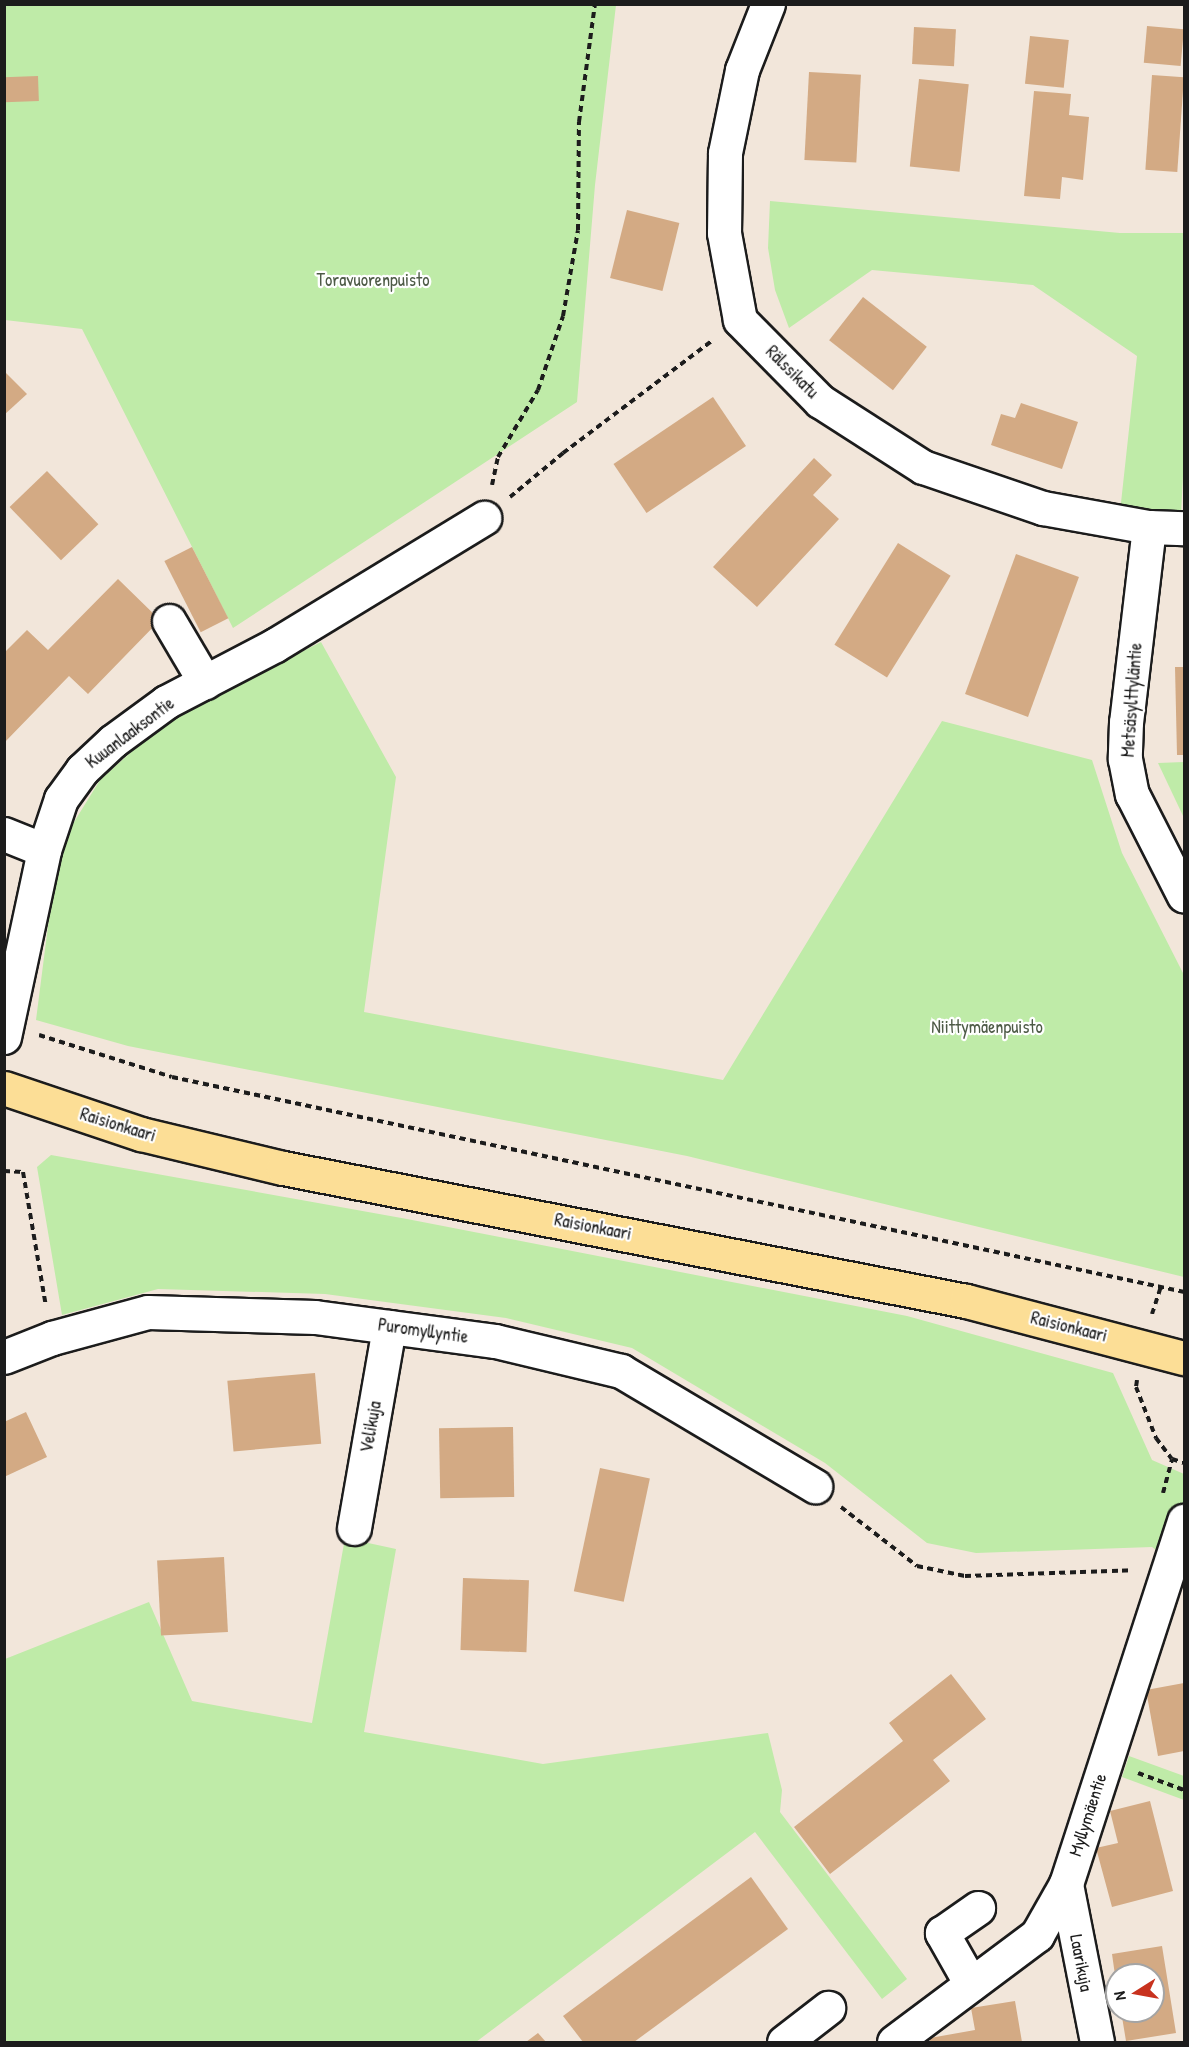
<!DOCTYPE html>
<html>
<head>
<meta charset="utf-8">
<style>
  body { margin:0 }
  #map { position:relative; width:1189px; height:2047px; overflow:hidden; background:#f2e6da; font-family:"Patrick Hand",sans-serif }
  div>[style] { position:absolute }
  .green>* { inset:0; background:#bfeba8 }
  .building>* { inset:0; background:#d3aa84; transform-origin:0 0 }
  .path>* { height:4px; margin-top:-2px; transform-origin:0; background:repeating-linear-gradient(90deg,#1c1c1c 0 6px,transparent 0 10.5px) }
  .roads { filter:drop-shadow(2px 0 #1c1c1c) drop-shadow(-2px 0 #1c1c1c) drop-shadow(0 2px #1c1c1c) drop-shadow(0 -2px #1c1c1c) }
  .minor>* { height:33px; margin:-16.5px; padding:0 16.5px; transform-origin:16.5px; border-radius:16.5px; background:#fff }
  .major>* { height:33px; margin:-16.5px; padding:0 16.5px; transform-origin:16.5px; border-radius:16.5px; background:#fcde96 }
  span { translate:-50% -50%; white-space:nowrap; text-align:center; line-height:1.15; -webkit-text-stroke:4.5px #fff; paint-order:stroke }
  .park-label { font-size:18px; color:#4d5a46 }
  .street-label { font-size:18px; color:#1c1c1c }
  .frame { position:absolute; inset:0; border:6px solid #1c1c1c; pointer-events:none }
  .north { position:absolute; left:1105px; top:1963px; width:60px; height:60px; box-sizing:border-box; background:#fff; border:2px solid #a4a4a4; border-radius:50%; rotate:259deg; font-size:16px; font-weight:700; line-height:24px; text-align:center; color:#1c1c1c }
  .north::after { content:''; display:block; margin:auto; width:21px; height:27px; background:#c8321e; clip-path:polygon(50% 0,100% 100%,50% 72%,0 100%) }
</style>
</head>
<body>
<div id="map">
  <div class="green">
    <i style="clip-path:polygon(5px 5px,616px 5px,595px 185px,577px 402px,233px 628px,82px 329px,5px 320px)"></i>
    <i style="clip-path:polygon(770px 201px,1120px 233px,1184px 233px,1184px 457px,1181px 515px,1120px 512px,1137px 356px,1033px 285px,872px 270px,789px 328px,775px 290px,768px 248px)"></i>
    <i style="clip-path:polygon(321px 642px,396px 777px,364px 1012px,723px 1080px,942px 721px,1092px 760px,1122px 853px,1184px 975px,1184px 1277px,687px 1156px,128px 1046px,36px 1020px,53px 887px,66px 835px,100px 780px,149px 736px,187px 709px)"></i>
    <i style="clip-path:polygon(1184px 762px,1184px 818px,1158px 763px)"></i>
    <i style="clip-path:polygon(51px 1155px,407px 1219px,907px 1316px,1113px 1373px,1152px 1460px,1184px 1474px,1184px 1566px,1174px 1563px,1152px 1547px,976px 1553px,927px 1543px,825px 1463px,632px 1348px,506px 1318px,325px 1294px,158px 1289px,62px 1315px,37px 1167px)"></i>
    <i style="clip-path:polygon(345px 1538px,396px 1549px,364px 1732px,543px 1764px,768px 1733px,782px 1790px,780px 1812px,907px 1979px,882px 1999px,755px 1832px,476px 2042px,5px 2042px,5px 1659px,149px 1602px,192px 1701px,312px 1723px)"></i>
    <i style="clip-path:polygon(1129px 1756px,1184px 1776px,1184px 1800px,1122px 1777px)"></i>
  </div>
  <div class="building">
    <i style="left:1147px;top:26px;width:37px;height:37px;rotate:5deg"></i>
    <i style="left:914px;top:27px;width:42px;height:37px;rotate:3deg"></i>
    <i style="left:1030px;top:36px;width:39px;height:48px;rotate:6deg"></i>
    <i style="left:809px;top:72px;width:52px;height:88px;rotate:3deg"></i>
    <i style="left:1152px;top:75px;width:32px;height:95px;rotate:4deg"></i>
    <i style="left:38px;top:76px;width:25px;height:34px;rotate:88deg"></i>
    <i style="left:919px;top:79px;width:50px;height:88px;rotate:6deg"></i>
    <i style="clip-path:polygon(1034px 91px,1071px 94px,1069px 115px,1089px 117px,1083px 180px,1062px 177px,1060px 199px,1024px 196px)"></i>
    <i style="left:627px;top:210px;width:54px;height:70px;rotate:14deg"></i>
    <i style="left:863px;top:297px;width:81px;height:55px;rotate:38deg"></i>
    <i style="clip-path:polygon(4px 371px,27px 394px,4px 415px)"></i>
    <i style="left:713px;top:397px;width:59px;height:120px;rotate:56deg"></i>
    <i style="clip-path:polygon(1021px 403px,1078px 422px,1062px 469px,991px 445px,1001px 414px,1015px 418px)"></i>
    <i style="clip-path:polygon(814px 458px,832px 475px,813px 495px,839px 519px,757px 607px,713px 567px)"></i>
    <i style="left:47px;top:471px;width:74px;height:52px;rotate:46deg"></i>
    <i style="left:898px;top:543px;width:62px;height:120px;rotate:32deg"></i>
    <i style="left:192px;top:547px;width:80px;height:31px;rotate:63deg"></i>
    <i style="left:1016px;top:554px;width:67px;height:149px;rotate:20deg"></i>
    <i style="clip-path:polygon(118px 579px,160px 620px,88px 694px,69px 676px,4px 743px,4px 653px,27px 630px,48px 650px)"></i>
    <i style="clip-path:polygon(1175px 667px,1184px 667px,1184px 755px,1177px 755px)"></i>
    <i style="left:315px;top:1373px;width:71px;height:88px;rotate:85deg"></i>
    <i style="clip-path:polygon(26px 1412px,47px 1457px,4px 1477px,4px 1422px)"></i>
    <i style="left:513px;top:1427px;width:70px;height:74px;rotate:89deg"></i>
    <i style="left:600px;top:1468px;width:51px;height:126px;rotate:12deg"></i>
    <i style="left:224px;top:1557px;width:75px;height:67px;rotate:87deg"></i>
    <i style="left:463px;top:1578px;width:66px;height:72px;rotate:2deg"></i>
    <i style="clip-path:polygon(951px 1674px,986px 1719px,933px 1760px,950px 1781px,830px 1874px,794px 1827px,903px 1741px,889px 1723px)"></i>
    <i style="clip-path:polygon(1184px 1683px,1184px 1751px,1158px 1756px,1146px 1690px)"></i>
    <i style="clip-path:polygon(1150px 1801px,1173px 1891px,1112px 1907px,1096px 1848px,1118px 1843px,1110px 1811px)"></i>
    <i style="clip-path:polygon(751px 1877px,788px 1929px,634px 2042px,583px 2042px,563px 2016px)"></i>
    <i style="clip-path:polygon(1162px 1946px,1176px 2033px,1126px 2041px,1121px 2011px,1153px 2011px,1153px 1975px,1115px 1975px,1112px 1954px)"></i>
    <i style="clip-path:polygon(1015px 2001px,1022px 2042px,930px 2042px,930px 2038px,975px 2030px,971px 2008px)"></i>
    <i style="clip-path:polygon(538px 2033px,546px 2042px,526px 2042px)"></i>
  </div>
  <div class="path">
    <i style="left:492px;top:485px;width:29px;rotate:-78deg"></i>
    <i style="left:498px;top:457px;width:78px;rotate:-59.2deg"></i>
    <i style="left:538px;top:390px;width:78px;rotate:-71.3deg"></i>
    <i style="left:563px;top:316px;width:87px;rotate:-80.1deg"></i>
    <i style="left:578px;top:230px;width:108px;rotate:-89.5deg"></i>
    <i style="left:579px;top:122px;width:119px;rotate:-82.3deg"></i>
    <i style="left:510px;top:497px;width:69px;rotate:-39.7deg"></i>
    <i style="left:563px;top:453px;width:188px;rotate:-37deg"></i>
    <i style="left:39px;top:1035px;width:139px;rotate:17.5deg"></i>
    <i style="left:172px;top:1077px;width:1035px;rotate:11.99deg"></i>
    <i style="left:4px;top:1171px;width:19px;rotate:3deg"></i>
    <i style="left:23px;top:1172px;width:136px;rotate:80.3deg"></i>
    <i style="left:1152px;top:1314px;width:29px;rotate:-72deg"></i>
    <i style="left:1137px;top:1380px;width:7px;rotate:98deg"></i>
    <i style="left:1136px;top:1387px;width:55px;rotate:68.6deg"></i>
    <i style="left:1156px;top:1438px;width:26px;rotate:53deg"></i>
    <i style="left:1172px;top:1459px;width:13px;rotate:18deg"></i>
    <i style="left:1163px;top:1493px;width:35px;rotate:-75deg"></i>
    <i style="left:841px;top:1507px;width:96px;rotate:37.8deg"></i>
    <i style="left:917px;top:1566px;width:49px;rotate:11.8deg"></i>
    <i style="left:965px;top:1576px;width:168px;rotate:-2deg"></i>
    <i style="left:1138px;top:1773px;width:49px;rotate:20.3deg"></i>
  </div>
  <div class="roads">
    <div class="minor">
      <i style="left:768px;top:4px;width:71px;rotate:111.5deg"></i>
      <i style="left:742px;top:70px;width:85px;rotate:101.6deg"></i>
      <i style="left:725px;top:153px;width:80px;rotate:90.7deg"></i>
      <i style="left:724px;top:233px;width:88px;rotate:79.6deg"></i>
      <i style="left:740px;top:320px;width:114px;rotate:45.4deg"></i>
      <i style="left:820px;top:401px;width:122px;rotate:32.7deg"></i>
      <i style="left:923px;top:467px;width:127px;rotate:18.9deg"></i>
      <i style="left:1043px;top:508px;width:108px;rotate:10.2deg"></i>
      <i style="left:1149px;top:527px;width:35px;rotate:2deg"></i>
      <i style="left:1149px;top:527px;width:196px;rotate:96.7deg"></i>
      <i style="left:1126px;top:722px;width:37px;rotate:92deg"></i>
      <i style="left:1125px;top:759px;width:36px;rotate:79deg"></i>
      <i style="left:1132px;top:794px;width:114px;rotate:63deg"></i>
      <i style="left:169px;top:621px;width:71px;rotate:59.5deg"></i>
      <i style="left:4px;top:834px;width:43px;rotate:21.8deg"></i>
      <i style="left:4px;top:1037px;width:191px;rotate:-77.9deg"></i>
      <i style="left:44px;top:850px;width:54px;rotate:-71.6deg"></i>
      <i style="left:61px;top:799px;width:36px;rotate:-54deg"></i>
      <i style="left:82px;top:770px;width:42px;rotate:-43.1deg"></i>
      <i style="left:113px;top:741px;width:66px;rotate:-36.3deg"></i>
      <i style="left:166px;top:702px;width:123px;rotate:-27.6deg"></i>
      <i style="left:275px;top:645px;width:245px;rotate:-31.3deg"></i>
      <i style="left:4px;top:1357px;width:52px;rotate:-21.6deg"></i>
      <i style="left:52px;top:1338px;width:99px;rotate:-15.2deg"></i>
      <i style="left:148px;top:1312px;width:167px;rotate:1.7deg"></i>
      <i style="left:315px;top:1317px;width:182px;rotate:7.6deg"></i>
      <i style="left:495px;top:1341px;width:130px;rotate:13.4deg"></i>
      <i style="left:621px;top:1371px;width:226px;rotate:30.7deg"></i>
      <i style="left:354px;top:1528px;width:204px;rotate:-80.1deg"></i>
      <i style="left:1066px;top:1884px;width:161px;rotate:78.9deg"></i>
      <i style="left:971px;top:1984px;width:59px;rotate:-119.6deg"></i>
      <i style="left:942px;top:1933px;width:44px;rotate:-34.8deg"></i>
      <i style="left:784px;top:2042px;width:56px;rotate:-37.7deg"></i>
      <i style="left:894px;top:2042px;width:179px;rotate:-36.8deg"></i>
      <i style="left:1037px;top:1935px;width:59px;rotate:-60.4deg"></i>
      <i style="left:1066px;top:1884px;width:382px;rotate:-72deg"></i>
    </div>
    <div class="major">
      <i style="left:4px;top:1088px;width:145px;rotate:18.6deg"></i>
      <i style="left:141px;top:1134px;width:146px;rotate:13.5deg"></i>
      <i style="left:283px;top:1168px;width:696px;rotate:11.02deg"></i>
      <i style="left:966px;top:1301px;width:225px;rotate:14.7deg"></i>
    </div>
  </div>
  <div class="park-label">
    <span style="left:373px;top:280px">Toravuorenpuisto</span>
    <span style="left:987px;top:1027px">Niittymäenpuisto</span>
  </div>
  <div class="street-label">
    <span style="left:792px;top:372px;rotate:45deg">Rälssikatu</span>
    <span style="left:1132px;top:700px;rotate:-86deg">Metsäsylttyläntie</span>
    <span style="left:130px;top:733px;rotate:-37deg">Kuuanlaaksontie</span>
    <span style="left:118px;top:1125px;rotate:17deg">Raisionkaari</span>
    <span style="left:593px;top:1227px;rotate:11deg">Raisionkaari</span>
    <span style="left:1069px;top:1327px;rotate:14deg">Raisionkaari</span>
    <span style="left:423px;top:1331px;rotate:8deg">Puromyllyntie</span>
    <span style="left:371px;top:1427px;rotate:-80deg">Velikuja</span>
    <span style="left:1088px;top:1815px;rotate:-72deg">Myllymäentie</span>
    <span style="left:1081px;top:1963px;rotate:79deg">Laarikuja</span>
  </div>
  <div class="frame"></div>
  <div class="north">N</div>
</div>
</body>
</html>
